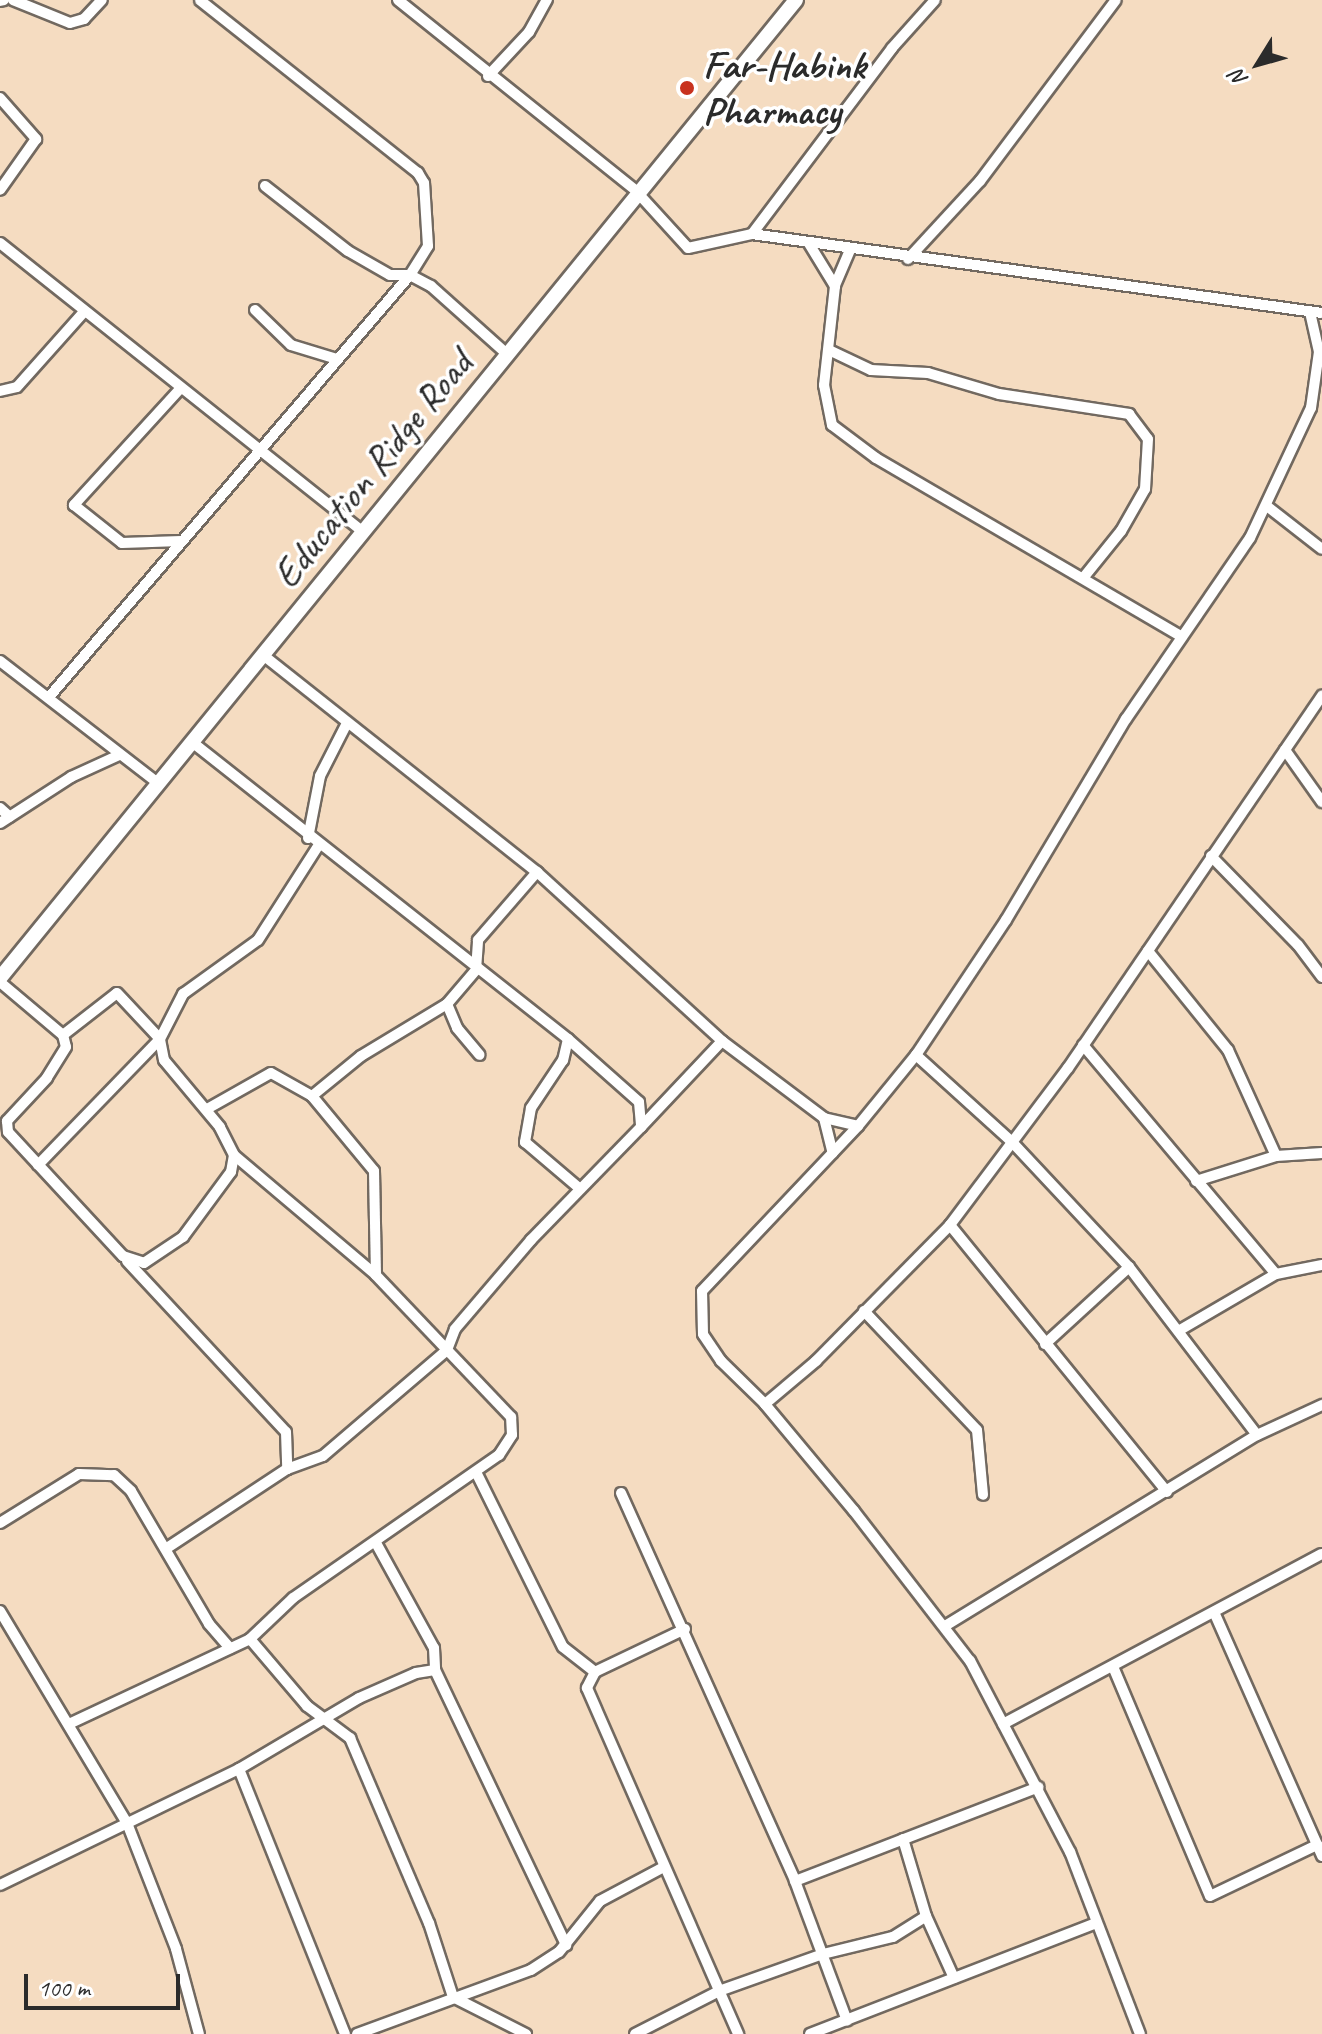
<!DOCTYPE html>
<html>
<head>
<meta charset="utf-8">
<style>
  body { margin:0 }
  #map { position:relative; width:1322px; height:2034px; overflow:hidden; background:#f5dcc1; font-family:Caveat,sans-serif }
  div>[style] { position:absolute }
  .roads { filter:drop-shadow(2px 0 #726960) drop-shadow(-2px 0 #726960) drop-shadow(0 2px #726960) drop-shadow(0 -2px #726960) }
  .street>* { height:10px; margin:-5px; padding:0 5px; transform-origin:5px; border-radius:5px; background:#fff }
  .secondary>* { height:14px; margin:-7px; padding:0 7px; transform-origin:7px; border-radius:7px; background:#fff }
  .dots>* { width:22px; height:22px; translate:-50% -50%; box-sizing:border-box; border:4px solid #fff; border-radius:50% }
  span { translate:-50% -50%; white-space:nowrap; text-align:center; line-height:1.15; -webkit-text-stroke:7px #fff; paint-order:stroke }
  .poi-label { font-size:40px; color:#2b2b2b; font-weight:700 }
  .left { translate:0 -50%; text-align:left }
  .street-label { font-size:40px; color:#2b2b2b }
  .north { position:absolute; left:1218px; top:24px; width:80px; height:80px; -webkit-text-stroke:6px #fff; paint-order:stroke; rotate:233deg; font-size:22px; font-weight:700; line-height:32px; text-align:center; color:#2b2b2b }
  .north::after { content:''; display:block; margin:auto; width:28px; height:36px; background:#2b2b2b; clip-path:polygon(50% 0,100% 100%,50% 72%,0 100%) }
  .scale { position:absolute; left:24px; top:1974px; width:156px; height:36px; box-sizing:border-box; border:4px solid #2b2b2b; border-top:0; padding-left:10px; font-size:24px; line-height:28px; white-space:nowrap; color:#2b2b2b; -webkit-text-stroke:6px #fff; paint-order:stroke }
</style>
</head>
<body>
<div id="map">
  <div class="roads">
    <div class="street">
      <i style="left:13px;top:0;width:61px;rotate:22deg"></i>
      <i style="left:70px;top:23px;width:15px;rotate:-16deg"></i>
      <i style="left:84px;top:19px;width:26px;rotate:-47deg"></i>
      <i style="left:398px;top:0;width:305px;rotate:38.7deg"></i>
      <i style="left:636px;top:191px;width:77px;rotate:47.6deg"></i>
      <i style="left:688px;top:248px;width:66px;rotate:-12.3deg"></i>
      <i style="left:752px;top:234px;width:575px;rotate:7.89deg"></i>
      <i style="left:0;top:1px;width:4px;rotate:-14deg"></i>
      <i style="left:488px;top:76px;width:60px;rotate:-47deg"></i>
      <i style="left:529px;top:32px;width:37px;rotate:-61deg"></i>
      <i style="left:0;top:98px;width:55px;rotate:48.7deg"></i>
      <i style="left:36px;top:139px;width:62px;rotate:125.2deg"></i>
      <i style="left:265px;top:186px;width:105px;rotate:38.1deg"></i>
      <i style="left:348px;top:251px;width:48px;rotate:29.7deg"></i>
      <i style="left:390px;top:275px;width:20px"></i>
      <i style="left:410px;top:275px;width:24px;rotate:28deg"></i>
      <i style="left:431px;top:286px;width:101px;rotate:41.8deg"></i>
      <i style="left:752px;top:234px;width:233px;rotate:-53deg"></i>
      <i style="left:892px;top:48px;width:64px;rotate:-48.1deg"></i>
      <i style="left:808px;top:242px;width:52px;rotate:58.5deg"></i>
      <i style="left:0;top:243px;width:464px;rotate:38.5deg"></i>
      <i style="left:850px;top:250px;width:39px;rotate:113deg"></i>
      <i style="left:835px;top:286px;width:100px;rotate:96.3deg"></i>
      <i style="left:824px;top:385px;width:41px;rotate:78.7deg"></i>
      <i style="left:832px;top:425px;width:55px;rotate:36.9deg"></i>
      <i style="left:876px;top:458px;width:353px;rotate:30.3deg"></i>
      <i style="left:908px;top:259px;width:106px;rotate:-47.3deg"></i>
      <i style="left:980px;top:181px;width:226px;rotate:-53.1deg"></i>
      <i style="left:255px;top:310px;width:50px;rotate:44.2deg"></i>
      <i style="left:291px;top:345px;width:48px;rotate:16.9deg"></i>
      <i style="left:831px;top:351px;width:44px;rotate:25.4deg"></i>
      <i style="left:871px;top:370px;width:57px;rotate:3deg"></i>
      <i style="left:928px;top:373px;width:74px;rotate:16.5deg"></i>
      <i style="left:999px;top:394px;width:132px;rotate:8.7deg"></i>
      <i style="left:1129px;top:414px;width:31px;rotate:53deg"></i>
      <i style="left:1148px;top:439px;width:50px;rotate:93.4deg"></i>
      <i style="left:1145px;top:489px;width:48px;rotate:119.7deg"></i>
      <i style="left:1121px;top:531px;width:59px;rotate:128.8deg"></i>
      <i style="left:179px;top:390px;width:156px;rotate:132.4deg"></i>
      <i style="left:74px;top:505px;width:61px;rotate:38.4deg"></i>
      <i style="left:122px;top:543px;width:59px;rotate:-1.9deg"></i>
      <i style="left:0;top:391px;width:17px;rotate:-13deg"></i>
      <i style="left:17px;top:387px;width:99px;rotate:-48.3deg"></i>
      <i style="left:1268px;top:507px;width:68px;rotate:37.9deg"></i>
      <i style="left:263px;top:655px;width:350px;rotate:38.4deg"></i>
      <i style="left:537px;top:872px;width:251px;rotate:42.4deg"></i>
      <i style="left:722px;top:1041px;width:128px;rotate:37deg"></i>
      <i style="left:824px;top:1118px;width:35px;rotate:13deg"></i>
      <i style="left:0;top:661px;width:201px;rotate:37.7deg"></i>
      <i style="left:49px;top:697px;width:555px;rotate:-49.45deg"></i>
      <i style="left:410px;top:275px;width:34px;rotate:-58deg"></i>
      <i style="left:428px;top:246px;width:63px;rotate:-93.6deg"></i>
      <i style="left:424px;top:183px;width:12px;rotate:-121deg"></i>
      <i style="left:418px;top:173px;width:278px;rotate:-141.6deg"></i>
      <i style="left:192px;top:742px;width:479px;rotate:38.3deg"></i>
      <i style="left:568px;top:1039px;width:95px;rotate:41.6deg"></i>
      <i style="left:639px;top:1102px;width:25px;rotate:85deg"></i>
      <i style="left:641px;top:1127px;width:118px;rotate:-46.7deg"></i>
      <i style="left:1285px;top:750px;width:64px;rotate:54.6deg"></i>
      <i style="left:0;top:808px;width:13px;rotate:42deg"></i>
      <i style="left:0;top:823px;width:85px;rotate:-32.9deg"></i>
      <i style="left:71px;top:777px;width:53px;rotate:-24.6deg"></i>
      <i style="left:308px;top:838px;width:63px;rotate:-79deg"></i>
      <i style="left:320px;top:776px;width:59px;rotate:-63deg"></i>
      <i style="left:1211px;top:856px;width:124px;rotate:45.7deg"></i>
      <i style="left:1298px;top:945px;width:40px;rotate:53deg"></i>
      <i style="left:1148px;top:951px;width:127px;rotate:51.1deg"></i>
      <i style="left:1228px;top:1050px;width:116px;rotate:65.6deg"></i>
      <i style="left:0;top:982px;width:82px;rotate:40.1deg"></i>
      <i style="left:63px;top:1035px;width:12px;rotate:76deg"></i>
      <i style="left:66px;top:1047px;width:36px;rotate:122deg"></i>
      <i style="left:47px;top:1078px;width:59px;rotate:132.9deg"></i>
      <i style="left:7px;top:1121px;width:11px;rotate:85deg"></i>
      <i style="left:8px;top:1132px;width:169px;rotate:47.2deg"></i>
      <i style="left:123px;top:1256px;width:22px;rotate:18deg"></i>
      <i style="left:144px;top:1263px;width:47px;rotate:-33.7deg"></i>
      <i style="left:183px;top:1237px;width:81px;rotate:-53.6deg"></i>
      <i style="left:231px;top:1172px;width:17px;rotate:-80deg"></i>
      <i style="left:447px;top:1004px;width:26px;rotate:67deg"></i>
      <i style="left:457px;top:1028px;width:35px;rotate:50deg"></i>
      <i style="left:63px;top:1035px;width:68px;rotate:-37.9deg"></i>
      <i style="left:117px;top:993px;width:63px;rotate:46.9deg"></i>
      <i style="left:568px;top:1039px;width:22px;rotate:103deg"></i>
      <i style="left:563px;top:1060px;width:58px;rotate:123.7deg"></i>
      <i style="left:531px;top:1108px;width:35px;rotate:100deg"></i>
      <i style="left:525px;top:1142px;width:71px;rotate:40.4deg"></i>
      <i style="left:1083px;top:1045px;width:299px;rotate:49.9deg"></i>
      <i style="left:916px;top:1055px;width:130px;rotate:42.2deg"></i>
      <i style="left:1012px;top:1142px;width:171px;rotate:46.9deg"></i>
      <i style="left:1129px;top:1267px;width:211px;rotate:52.7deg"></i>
      <i style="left:312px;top:1096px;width:63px;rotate:-39.2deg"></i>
      <i style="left:361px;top:1056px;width:100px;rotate:-31.2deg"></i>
      <i style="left:447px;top:1004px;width:45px;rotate:-49.5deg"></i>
      <i style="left:476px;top:970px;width:30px;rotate:-86deg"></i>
      <i style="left:478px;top:940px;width:90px;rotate:-49.1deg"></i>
      <i style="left:207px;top:1109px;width:73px;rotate:-29.4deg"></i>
      <i style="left:271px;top:1073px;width:47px;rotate:29.3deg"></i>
      <i style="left:312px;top:1096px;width:97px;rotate:50.4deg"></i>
      <i style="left:374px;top:1171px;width:104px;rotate:88.9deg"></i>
      <i style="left:824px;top:1118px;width:36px;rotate:76deg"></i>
      <i style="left:38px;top:1165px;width:175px;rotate:-45.9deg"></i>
      <i style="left:1196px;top:1181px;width:84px;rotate:-17.4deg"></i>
      <i style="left:1276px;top:1156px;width:46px;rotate:-3.7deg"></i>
      <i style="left:950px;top:1225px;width:344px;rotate:50.9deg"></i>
      <i style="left:127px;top:1261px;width:233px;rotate:47.1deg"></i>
      <i style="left:286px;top:1432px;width:37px;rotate:88deg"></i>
      <i style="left:864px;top:1311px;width:164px;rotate:46.5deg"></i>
      <i style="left:977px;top:1430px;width:65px;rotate:84.7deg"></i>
      <i style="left:1180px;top:1330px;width:111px;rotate:-30.3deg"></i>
      <i style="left:1276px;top:1274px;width:47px;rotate:-11.1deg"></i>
      <i style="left:1045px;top:1344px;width:114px;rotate:-42.5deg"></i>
      <i style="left:765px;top:1404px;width:67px;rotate:-40.1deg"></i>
      <i style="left:816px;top:1361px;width:191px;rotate:-45.4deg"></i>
      <i style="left:950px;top:1225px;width:196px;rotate:-53.1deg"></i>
      <i style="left:1068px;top:1068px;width:451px;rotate:-55.7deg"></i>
      <i style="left:476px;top:1472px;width:195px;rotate:63.6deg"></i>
      <i style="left:563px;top:1647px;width:41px;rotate:38deg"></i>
      <i style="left:621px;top:1493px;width:425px;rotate:65.8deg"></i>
      <i style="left:795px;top:1881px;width:149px;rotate:69.6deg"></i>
      <i style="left:0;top:1523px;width:93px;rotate:-31.8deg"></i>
      <i style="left:79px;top:1474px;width:35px;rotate:2deg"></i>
      <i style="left:114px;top:1475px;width:23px;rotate:43deg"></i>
      <i style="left:131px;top:1491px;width:154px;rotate:59.6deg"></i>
      <i style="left:209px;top:1624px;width:32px;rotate:49deg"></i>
      <i style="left:376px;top:1543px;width:120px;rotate:61.1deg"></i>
      <i style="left:434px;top:1648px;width:22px;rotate:87deg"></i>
      <i style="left:435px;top:1670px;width:305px;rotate:64.5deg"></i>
      <i style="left:167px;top:1548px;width:144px;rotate:-33.4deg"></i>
      <i style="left:287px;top:1469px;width:38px;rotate:-20deg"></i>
      <i style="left:323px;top:1456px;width:163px;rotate:-40.5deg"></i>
      <i style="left:447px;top:1350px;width:22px;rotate:-69deg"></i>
      <i style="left:455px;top:1329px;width:117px;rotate:-49.5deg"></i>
      <i style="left:531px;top:1240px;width:158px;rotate:-45.8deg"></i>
      <i style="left:0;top:1611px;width:247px;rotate:59.1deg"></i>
      <i style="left:127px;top:1823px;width:135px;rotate:68.7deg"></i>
      <i style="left:176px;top:1949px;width:88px;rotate:74.9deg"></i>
      <i style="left:1214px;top:1612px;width:267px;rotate:66.1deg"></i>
      <i style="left:945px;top:1626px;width:366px;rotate:-31.5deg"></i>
      <i style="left:1257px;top:1435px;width:72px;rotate:-24.8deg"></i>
      <i style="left:685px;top:1629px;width:100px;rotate:154.5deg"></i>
      <i style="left:595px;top:1672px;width:18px;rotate:117deg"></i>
      <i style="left:587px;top:1688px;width:378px;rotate:66.4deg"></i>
      <i style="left:250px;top:1639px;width:88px;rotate:49.6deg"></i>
      <i style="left:307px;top:1706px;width:54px;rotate:36.7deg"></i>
      <i style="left:350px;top:1738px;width:201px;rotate:66.9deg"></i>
      <i style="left:429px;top:1923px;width:78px;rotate:72deg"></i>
      <i style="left:453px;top:1997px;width:82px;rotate:26.9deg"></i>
      <i style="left:1114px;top:1669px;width:246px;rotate:67.1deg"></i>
      <i style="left:1210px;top:1896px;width:119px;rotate:-25.5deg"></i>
      <i style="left:71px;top:1723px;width:198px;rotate:-25.1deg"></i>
      <i style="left:250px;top:1639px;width:59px;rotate:-43.6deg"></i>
      <i style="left:293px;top:1598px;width:251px;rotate:-34.8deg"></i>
      <i style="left:499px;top:1455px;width:24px;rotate:-57deg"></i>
      <i style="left:512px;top:1435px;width:18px;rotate:-93deg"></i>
      <i style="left:511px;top:1417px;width:196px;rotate:-133.6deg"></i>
      <i style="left:376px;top:1275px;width:186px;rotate:-139.8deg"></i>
      <i style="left:234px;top:1155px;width:31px;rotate:-117deg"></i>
      <i style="left:220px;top:1127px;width:87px;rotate:-129.9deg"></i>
      <i style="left:164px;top:1060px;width:21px;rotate:-101deg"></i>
      <i style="left:160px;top:1039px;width:51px;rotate:-62.9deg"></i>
      <i style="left:183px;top:994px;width:92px;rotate:-35.8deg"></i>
      <i style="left:258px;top:940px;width:112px;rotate:-57.4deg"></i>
      <i style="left:1003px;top:1724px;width:361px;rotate:-28.1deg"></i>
      <i style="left:239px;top:1769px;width:139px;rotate:-30.6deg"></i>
      <i style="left:359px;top:1698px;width:62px;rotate:-23.7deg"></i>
      <i style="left:416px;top:1673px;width:19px;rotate:-9deg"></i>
      <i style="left:903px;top:1839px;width:80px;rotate:73.4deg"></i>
      <i style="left:926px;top:1916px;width:68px;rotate:65.7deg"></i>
      <i style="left:795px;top:1881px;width:261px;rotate:-21.1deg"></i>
      <i style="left:0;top:1885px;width:266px;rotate:-25.9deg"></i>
      <i style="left:239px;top:1769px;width:285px;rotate:68.2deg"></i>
      <i style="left:357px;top:2034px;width:185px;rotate:-20.2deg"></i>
      <i style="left:531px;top:1970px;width:33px;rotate:-33deg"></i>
      <i style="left:559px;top:1952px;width:65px;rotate:-51.2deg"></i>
      <i style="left:600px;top:1901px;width:72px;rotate:-28deg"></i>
      <i style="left:635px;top:2034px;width:94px;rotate:-27.1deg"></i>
      <i style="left:719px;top:1991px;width:110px;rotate:-19.6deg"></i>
      <i style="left:823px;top:1954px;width:72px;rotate:-13.7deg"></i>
      <i style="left:893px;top:1937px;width:39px;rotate:-32deg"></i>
      <i style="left:810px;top:2034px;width:307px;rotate:-21.2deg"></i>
      <i style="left:1140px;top:2034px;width:195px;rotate:-111deg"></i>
      <i style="left:1070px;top:1852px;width:216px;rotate:-117.6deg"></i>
      <i style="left:970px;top:1661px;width:190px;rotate:-127.7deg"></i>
      <i style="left:854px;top:1511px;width:139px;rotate:-129.8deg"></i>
      <i style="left:765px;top:1404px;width:62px;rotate:-135.7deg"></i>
      <i style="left:721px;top:1361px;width:32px;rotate:-124deg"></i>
      <i style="left:703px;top:1334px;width:43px;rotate:-91.3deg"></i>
      <i style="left:702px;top:1291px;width:227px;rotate:-46.6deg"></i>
      <i style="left:858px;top:1126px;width:92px;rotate:-50.8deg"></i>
      <i style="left:916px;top:1055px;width:162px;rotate:-56.3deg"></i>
      <i style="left:1006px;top:920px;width:234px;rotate:-59.2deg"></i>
      <i style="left:1126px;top:719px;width:219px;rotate:-55.6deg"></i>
      <i style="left:1250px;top:538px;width:144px;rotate:-64.9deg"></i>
      <i style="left:1311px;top:408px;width:57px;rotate:-81.9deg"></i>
      <i style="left:1319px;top:352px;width:41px;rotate:-102.7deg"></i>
    </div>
    <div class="secondary">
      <i style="left:0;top:978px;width:1261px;rotate:-50.86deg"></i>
    </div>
  </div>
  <div class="dots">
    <i style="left:687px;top:88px;background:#c8321e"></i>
  </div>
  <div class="poi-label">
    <span class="left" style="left:703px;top:88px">Far-Habink<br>Pharmacy</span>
  </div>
  <div class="street-label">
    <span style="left:372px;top:469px;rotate:-51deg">Education Ridge Road</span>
  </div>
  <div class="north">N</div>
  <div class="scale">100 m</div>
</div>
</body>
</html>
